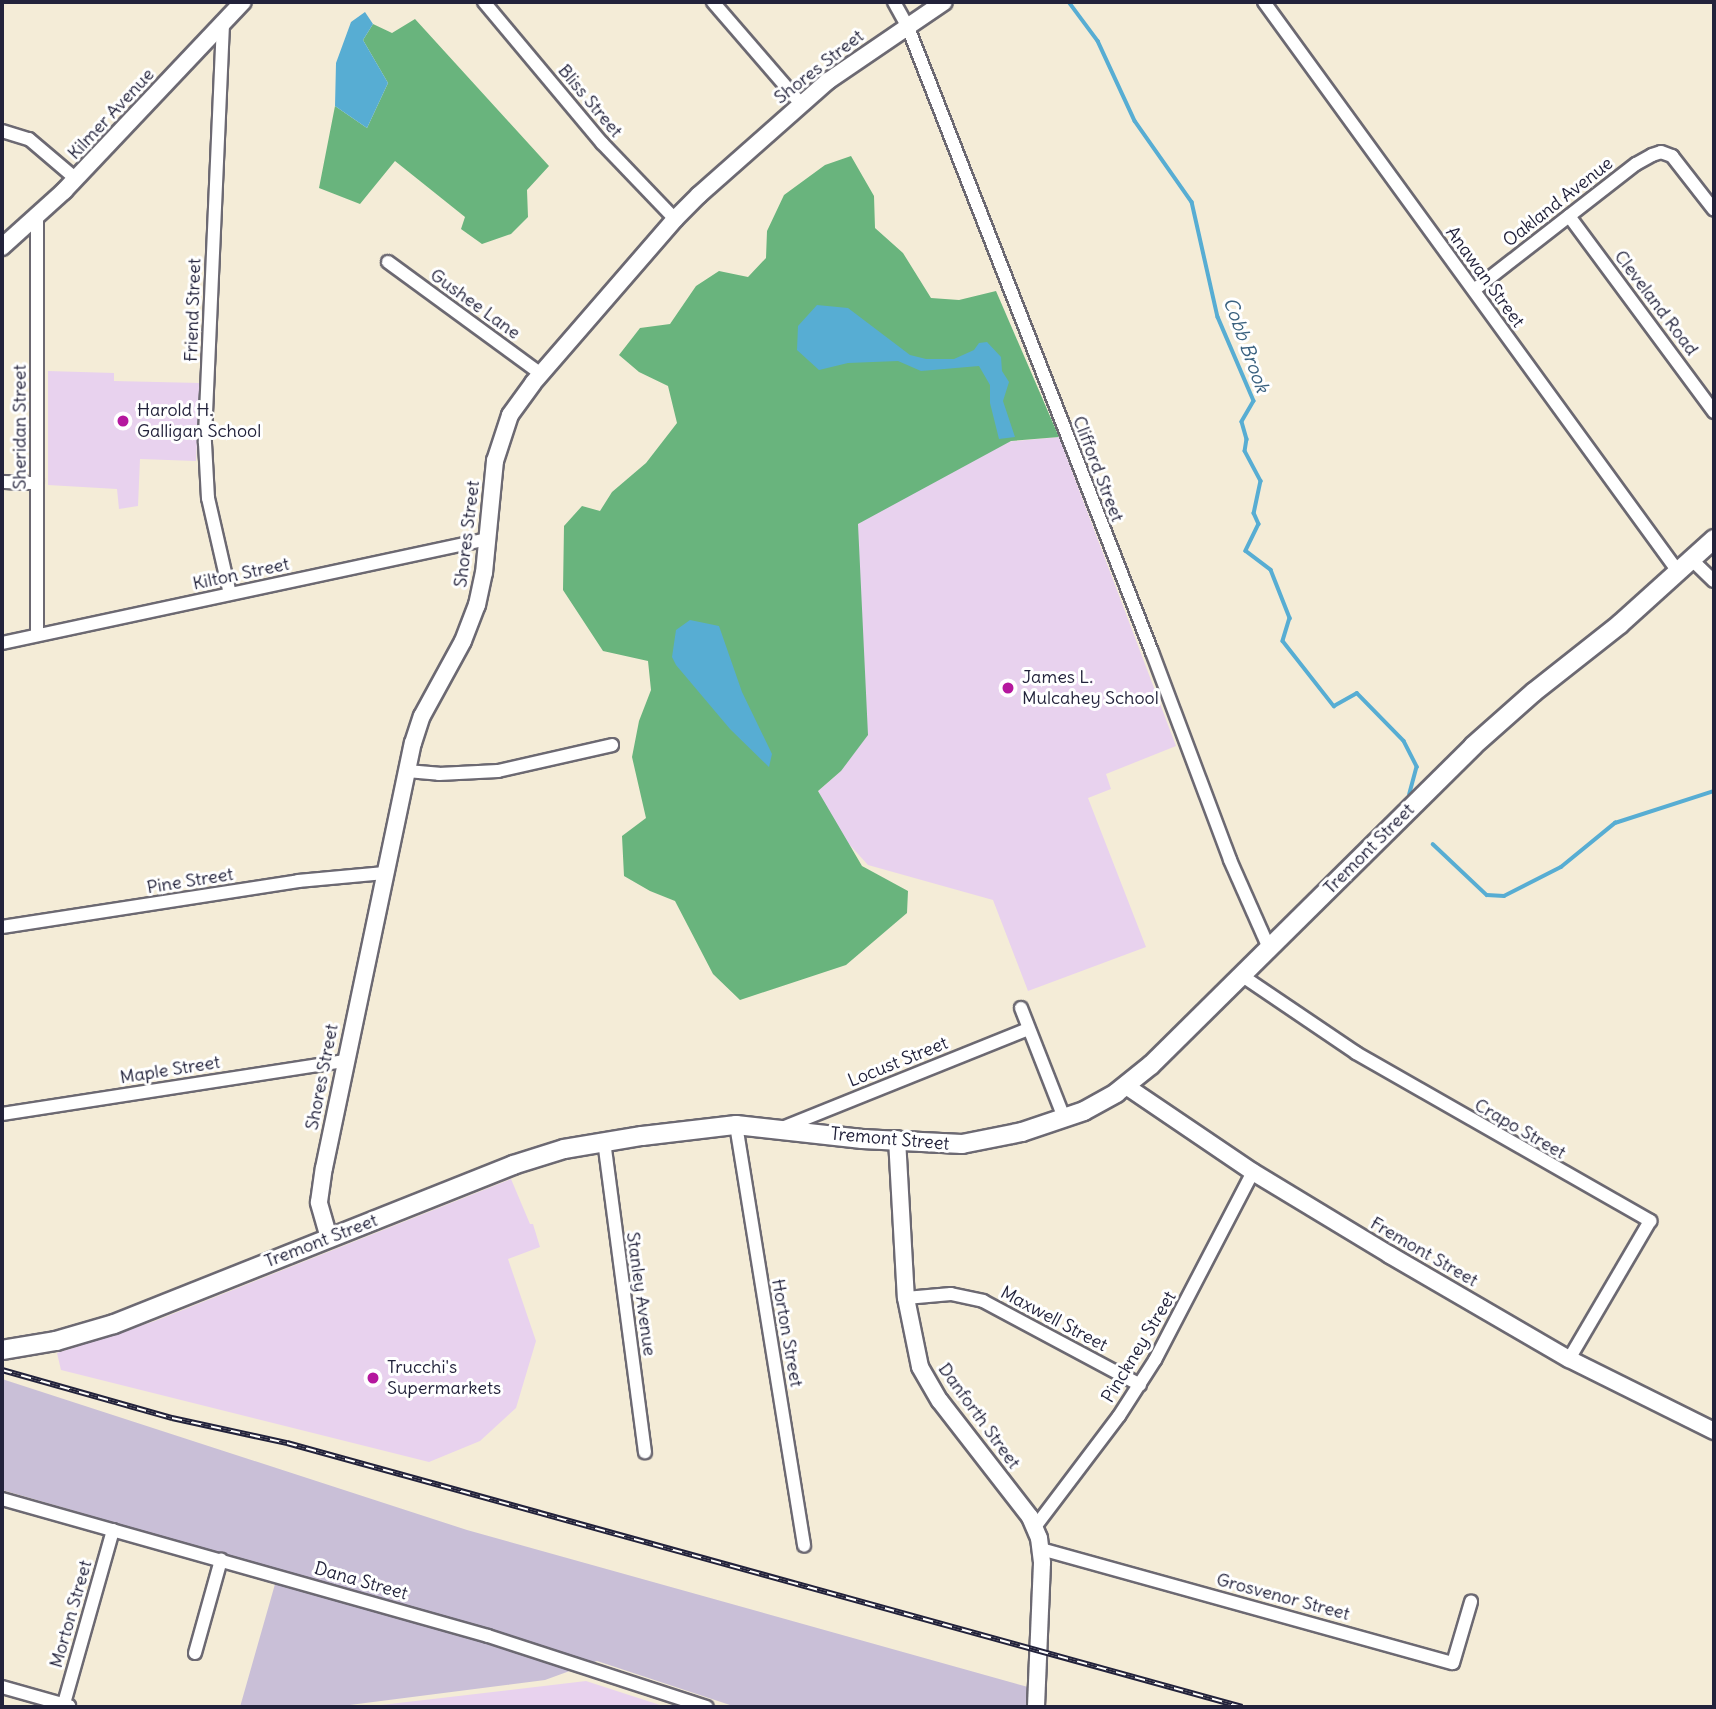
<!DOCTYPE html>
<html>
<head>
<meta charset="utf-8">
<style>
  body { margin:0 }
  #map { position:relative; width:1716px; height:1709px; overflow:hidden; background:#f4ecd7; font-family:Delius,sans-serif }
  div>[style] { position:absolute }
  .built>* { inset:0; background:#e8d2ee }
  .industrial>* { inset:0; background:#c9bfd7 }
  .forest>* { inset:0; background:#69b47d }
  .water>* { inset:0; background:#57add3 }
  .stream>* { height:3.5px; margin:-1.75px; padding:0 1.75px; transform-origin:1.75px; border-radius:1.75px; background:#57add3 }
  .roads { filter:drop-shadow(2px 0 #6c6972) drop-shadow(-2px 0 #6c6972) drop-shadow(0 2px #6c6972) drop-shadow(0 -2px #6c6972) }
  .minor>* { height:12px; margin:-6px; padding:0 6px; transform-origin:6px; border-radius:6px; background:#fff }
  .tertiary>* { height:16px; margin:-8px; padding:0 8px; transform-origin:8px; border-radius:8px; background:#fff }
  .secondary>* { height:18px; margin:-9px; padding:0 9px; transform-origin:9px; border-radius:9px; background:#fff }
  .rail>* { height:6px; margin-top:-3px; transform-origin:0; background:repeating-linear-gradient(90deg,#fff 0 10px,#22223b 0 20px); box-sizing:border-box; border-block:2px solid #22223b }
  .dots>* { width:19px; height:19px; translate:-50% -50%; box-sizing:border-box; border:4px solid #fff; border-radius:50% }
  span { translate:-50% -50%; white-space:nowrap; text-align:center; line-height:1.15; -webkit-text-stroke:6px #fff; paint-order:stroke }
  .street-label { font-size:18px; color:#22223b }
  .poi-label { font-size:18px; color:#22223b }
  .left { translate:0 -50%; text-align:left }
  .water-label { font-size:19px; color:#3a617f; font-style:italic }
  .frame { position:absolute; inset:0; border:4px solid #22223b; pointer-events:none }
</style>
</head>
<body>
<div id="map">
  <div class="built">
    <i style="clip-path:polygon(48px 371px,114px 373px,114px 381px,200px 383px,196px 461px,140px 459px,138px 506px,119px 509px,117px 489px,48px 485px)"></i>
    <i style="clip-path:polygon(1059px 437px,1176px 746px,1106px 774px,1111px 789px,1088px 798px,1146px 947px,1028px 991px,993px 900px,868px 865px,838px 832px,818px 791px,841px 771px,855px 640px,858px 524px,982px 444px)"></i>
    <i style="clip-path:polygon(511px 1179px,530px 1224px,533px 1224px,540px 1247px,508px 1259px,536px 1341px,516px 1408px,480px 1441px,429px 1462px,61px 1370px,57px 1353px,155px 1321px)"></i>
    <i style="clip-path:polygon(586px 1681px,666px 1707px,364px 1707px)"></i>
  </div>
  <div class="industrial">
    <i style="clip-path:polygon(2px 1379px,467px 1530px,1028px 1687px,1027px 1707px,736px 1707px,597px 1661px,545px 1680px,334px 1707px,240px 1707px,279px 1570px,2px 1490px)"></i>
  </div>
  <div class="forest">
    <i style="clip-path:polygon(415px 19px,549px 166px,527px 190px,528px 217px,511px 234px,482px 244px,461px 229px,465px 217px,395px 161px,360px 204px,319px 188px,335px 106px,367px 128px,388px 83px,363px 40px,373px 24px,392px 33px)"></i>
    <i style="clip-path:polygon(851px 156px,874px 196px,875px 228px,903px 253px,931px 298px,959px 300px,996px 291px,1059px 437px,1011px 441px,858px 524px,868px 735px,841px 771px,818px 791px,862px 866px,908px 891px,907px 913px,846px 965px,740px 1000px,713px 974px,675px 901px,650px 891px,624px 876px,622px 836px,646px 818px,632px 757px,639px 721px,651px 690px,648px 661px,603px 651px,563px 590px,564px 526px,582px 506px,600px 511px,612px 492px,646px 463px,677px 423px,668px 386px,639px 372px,619px 355px,640px 328px,670px 324px,696px 286px,719px 271px,748px 277px,766px 258px,767px 231px,784px 195px,825px 165px)"></i>
  </div>
  <div class="water">
    <i style="clip-path:polygon(365px 12px,373px 24px,363px 40px,388px 83px,367px 128px,335px 106px,336px 63px,351px 22px)"></i>
    <i style="clip-path:polygon(817px 305px,848px 308px,910px 355px,926px 359px,954px 359px,974px 350px,979px 343px,987px 342px,1001px 357px,1002px 371px,1009px 382px,1003px 401px,1015px 437px,999px 439px,990px 403px,990px 385px,979px 366px,921px 371px,898px 361px,848px 363px,819px 370px,797px 350px,798px 326px)"></i>
    <i style="clip-path:polygon(690px 620px,719px 626px,742px 692px,772px 754px,769px 767px,730px 729px,676px 665px,672px 657px,676px 630px)"></i>
  </div>
  <div class="stream">
    <i style="left:1069px;top:2px;width:49px;rotate:53.4deg"></i>
    <i style="left:1098px;top:41px;width:88px;rotate:65.2deg"></i>
    <i style="left:1135px;top:121px;width:99px;rotate:54.9deg"></i>
    <i style="left:1192px;top:202px;width:118px;rotate:77.3deg"></i>
    <i style="left:1218px;top:317px;width:91px;rotate:66.8deg"></i>
    <i style="left:1254px;top:401px;width:24px;rotate:120deg"></i>
    <i style="left:1242px;top:422px;width:18px;rotate:74deg"></i>
    <i style="left:1247px;top:439px;width:12px;rotate:99deg"></i>
    <i style="left:1245px;top:451px;width:34px;rotate:62deg"></i>
    <i style="left:1261px;top:481px;width:33px;rotate:102deg"></i>
    <i style="left:1254px;top:513px;width:12px;rotate:66deg"></i>
    <i style="left:1259px;top:524px;width:30px;rotate:116deg"></i>
    <i style="left:1246px;top:551px;width:31px;rotate:37deg"></i>
    <i style="left:1271px;top:570px;width:52px;rotate:68.4deg"></i>
    <i style="left:1290px;top:618px;width:24px;rotate:107deg"></i>
    <i style="left:1283px;top:641px;width:83px;rotate:51.9deg"></i>
    <i style="left:1334px;top:706px;width:26px;rotate:-29deg"></i>
    <i style="left:1357px;top:693px;width:67px;rotate:45.6deg"></i>
    <i style="left:1404px;top:741px;width:29px;rotate:63deg"></i>
    <i style="left:1417px;top:767px;width:28px;rotate:105deg"></i>
    <i style="left:1433px;top:844px;width:74px;rotate:43.4deg"></i>
    <i style="left:1487px;top:895px;width:17px;rotate:3deg"></i>
    <i style="left:1504px;top:896px;width:64px;rotate:-27deg"></i>
    <i style="left:1561px;top:867px;width:70px;rotate:-39.2deg"></i>
    <i style="left:1615px;top:823px;width:104px;rotate:-17.9deg"></i>
  </div>
  <div class="roads">
    <div class="minor">
      <i style="left:484px;top:2px;width:184px;rotate:50.1deg"></i>
      <i style="left:602px;top:143px;width:105px;rotate:46.2deg"></i>
      <i style="left:713px;top:2px;width:135px;rotate:49.2deg"></i>
      <i style="left:894px;top:2px;width:26px;rotate:61deg"></i>
      <i style="left:907px;top:25px;width:673px;rotate:68.66deg"></i>
      <i style="left:1152px;top:652px;width:222px;rotate:69.4deg"></i>
      <i style="left:1230px;top:860px;width:96px;rotate:66.1deg"></i>
      <i style="left:1264px;top:2px;width:706px;rotate:53.99deg"></i>
      <i style="left:223px;top:24px;width:419px;rotate:92.5deg"></i>
      <i style="left:205px;top:443px;width:55px;rotate:86.9deg"></i>
      <i style="left:208px;top:498px;width:98px;rotate:77.1deg"></i>
      <i style="left:2px;top:131px;width:28px;rotate:17deg"></i>
      <i style="left:29px;top:139px;width:62px;rotate:40.4deg"></i>
      <i style="left:1569px;top:216px;width:244px;rotate:53.5deg"></i>
      <i style="left:37px;top:218px;width:417px;rotate:90deg"></i>
      <i style="left:388px;top:262px;width:190px;rotate:36.2deg"></i>
      <i style="left:1474px;top:290px;width:205px;rotate:-37.9deg"></i>
      <i style="left:1636px;top:164px;width:18px;rotate:-29deg"></i>
      <i style="left:1652px;top:155px;width:9px;rotate:-18deg"></i>
      <i style="left:1661px;top:152px;width:12px;rotate:20deg"></i>
      <i style="left:1672px;top:156px;width:68px;rotate:52.1deg"></i>
      <i style="left:2px;top:482px;width:35px;rotate:2deg"></i>
      <i style="left:1692px;top:560px;width:30px;rotate:44deg"></i>
      <i style="left:2px;top:643px;width:496px;rotate:-12.1deg"></i>
      <i style="left:407px;top:771px;width:32px;rotate:5deg"></i>
      <i style="left:439px;top:774px;width:59px;rotate:-2.9deg"></i>
      <i style="left:498px;top:771px;width:117px;rotate:-12.8deg"></i>
      <i style="left:2px;top:927px;width:300px;rotate:-8.8deg"></i>
      <i style="left:298px;top:881px;width:87px;rotate:-5.3deg"></i>
      <i style="left:1241px;top:975px;width:139px;rotate:34.1deg"></i>
      <i style="left:1356px;top:1053px;width:339px;rotate:29.7deg"></i>
      <i style="left:1650px;top:1221px;width:160px;rotate:120.4deg"></i>
      <i style="left:1021px;top:1008px;width:120px;rotate:68.6deg"></i>
      <i style="left:2px;top:1114px;width:346px;rotate:-8.8deg"></i>
      <i style="left:736px;top:1125px;width:426px;rotate:80.8deg"></i>
      <i style="left:782px;top:1128px;width:265px;rotate:-21.9deg"></i>
      <i style="left:604px;top:1141px;width:314px;rotate:82.5deg"></i>
      <i style="left:906px;top:1298px;width:45px;rotate:-5.1deg"></i>
      <i style="left:951px;top:1294px;width:33px;rotate:12deg"></i>
      <i style="left:983px;top:1301px;width:178px;rotate:28.1deg"></i>
      <i style="left:2px;top:1499px;width:505px;rotate:15.74deg"></i>
      <i style="left:488px;top:1636px;width:230px;rotate:18deg"></i>
      <i style="left:1035px;top:1527px;width:139px;rotate:-52.9deg"></i>
      <i style="left:1119px;top:1416px;width:67px;rotate:-57.3deg"></i>
      <i style="left:1155px;top:1360px;width:212px;rotate:-62.5deg"></i>
      <i style="left:1041px;top:1549px;width:427px;rotate:15.5deg"></i>
      <i style="left:1453px;top:1663px;width:64px;rotate:-73.6deg"></i>
      <i style="left:195px;top:1653px;width:97px;rotate:-74.4deg"></i>
      <i style="left:2px;top:1687px;width:70px;rotate:15.8deg"></i>
      <i style="left:63px;top:1707px;width:184px;rotate:-74.2deg"></i>
    </div>
    <div class="tertiary">
      <i style="left:2px;top:247px;width:84px;rotate:-42.1deg"></i>
      <i style="left:64px;top:191px;width:260px;rotate:-46.6deg"></i>
      <i style="left:1126px;top:1086px;width:153px;rotate:34.1deg"></i>
      <i style="left:1253px;top:1172px;width:160px;rotate:31.2deg"></i>
      <i style="left:1390px;top:1255px;width:207px;rotate:30.2deg"></i>
      <i style="left:1569px;top:1359px;width:162px;rotate:26.4deg"></i>
      <i style="left:897px;top:1139px;width:159px;rotate:86.8deg"></i>
      <i style="left:906px;top:1298px;width:70px;rotate:78.5deg"></i>
      <i style="left:920px;top:1367px;width:39px;rotate:60deg"></i>
      <i style="left:940px;top:1401px;width:147px;rotate:52.2deg"></i>
      <i style="left:1030px;top:1517px;width:23px;rotate:67deg"></i>
      <i style="left:1039px;top:1538px;width:25px;rotate:83deg"></i>
      <i style="left:1042px;top:1563px;width:144px;rotate:92.4deg"></i>
      <i style="left:329px;top:1238px;width:37px;rotate:-106deg"></i>
      <i style="left:319px;top:1202px;width:34px;rotate:-82deg"></i>
      <i style="left:324px;top:1168px;width:434px;rotate:-78.2deg"></i>
      <i style="left:413px;top:743px;width:28px;rotate:-72deg"></i>
      <i style="left:422px;top:716px;width:85px;rotate:-61.3deg"></i>
      <i style="left:463px;top:641px;width:39px;rotate:-69deg"></i>
      <i style="left:477px;top:605px;width:33px;rotate:-78deg"></i>
      <i style="left:484px;top:573px;width:113px;rotate:-84.4deg"></i>
      <i style="left:495px;top:461px;width:48px;rotate:-71.9deg"></i>
      <i style="left:510px;top:415px;width:39px;rotate:-54deg"></i>
      <i style="left:533px;top:383px;width:217px;rotate:-49.1deg"></i>
      <i style="left:675px;top:219px;width:34px;rotate:-45deg"></i>
      <i style="left:699px;top:195px;width:172px;rotate:-41.5deg"></i>
      <i style="left:828px;top:81px;width:140px;rotate:-34.3deg"></i>
    </div>
    <div class="secondary">
      <i style="left:2px;top:1350px;width:55px;rotate:-9.5deg"></i>
      <i style="left:56px;top:1341px;width:60px;rotate:-16.3deg"></i>
      <i style="left:114px;top:1324px;width:430px;rotate:-21.7deg"></i>
      <i style="left:513px;top:1165px;width:53px;rotate:-17.4deg"></i>
      <i style="left:564px;top:1149px;width:79px;rotate:-9.5deg"></i>
      <i style="left:642px;top:1136px;width:95px;rotate:-6.7deg"></i>
      <i style="left:736px;top:1125px;width:127px;rotate:6.3deg"></i>
      <i style="left:862px;top:1139px;width:100px;rotate:2.9deg"></i>
      <i style="left:962px;top:1144px;width:61px;rotate:-11.3deg"></i>
      <i style="left:1022px;top:1132px;width:65px;rotate:-18.7deg"></i>
      <i style="left:1084px;top:1111px;width:37px;rotate:-29deg"></i>
      <i style="left:1116px;top:1093px;width:45px;rotate:-38.7deg"></i>
      <i style="left:1151px;top:1065px;width:453px;rotate:-44.7deg"></i>
      <i style="left:1473px;top:746px;width:81px;rotate:-41.5deg"></i>
      <i style="left:1534px;top:692px;width:110px;rotate:-38.3deg"></i>
      <i style="left:1620px;top:624px;width:127px;rotate:-42.1deg"></i>
    </div>
  </div>
  <div class="rail">
    <i style="left:2px;top:1370px;width:177px;rotate:15.8deg"></i>
    <i style="left:172px;top:1418px;width:118px;rotate:12.3deg"></i>
    <i style="left:287px;top:1443px;width:991px;rotate:15.45deg"></i>
  </div>
  <div class="dots">
    <i style="left:123px;top:421px;background:#b5179e"></i>
    <i style="left:1008px;top:688px;background:#b5179e"></i>
    <i style="left:373px;top:1378px;background:#b5179e"></i>
  </div>
  <div class="street-label">
    <span style="left:819px;top:67px;rotate:-38deg">Shores Street</span>
    <span style="left:590px;top:101px;rotate:50deg">Bliss Street</span>
    <span style="left:111px;top:114px;rotate:-47deg">Kilmer Avenue</span>
    <span style="left:1558px;top:202px;rotate:-38deg">Oakland Avenue</span>
    <span style="left:1485px;top:277px;rotate:54deg">Anawan Street</span>
    <span style="left:1656px;top:303px;rotate:53deg">Cleveland Road</span>
    <span style="left:475px;top:304px;rotate:36deg">Gushee Lane</span>
    <span style="left:193px;top:310px;rotate:-88deg">Friend Street</span>
    <span style="left:20px;top:427px;rotate:-90deg">Sheridan Street</span>
    <span style="left:1098px;top:469px;rotate:69deg">Clifford Street</span>
    <span style="left:467px;top:534px;rotate:-83deg">Shores Street</span>
    <span style="left:241px;top:574px;rotate:-12deg">Kilton Street</span>
    <span style="left:1369px;top:849px;rotate:-45deg">Tremont Street</span>
    <span style="left:190px;top:881px;rotate:-9deg">Pine Street</span>
    <span style="left:898px;top:1062px;rotate:-22deg">Locust Street</span>
    <span style="left:170px;top:1070px;rotate:-9deg">Maple Street</span>
    <span style="left:322px;top:1077px;rotate:-79deg">Shores Street</span>
    <span style="left:1520px;top:1129px;rotate:30deg">Crapo Street</span>
    <span style="left:890px;top:1139px;rotate:5deg">Tremont Street</span>
    <span style="left:321px;top:1241px;rotate:-21deg">Tremont Street</span>
    <span style="left:1424px;top:1252px;rotate:30deg">Fremont Street</span>
    <span style="left:641px;top:1294px;rotate:82deg">Stanley Avenue</span>
    <span style="left:1054px;top:1319px;rotate:28deg">Maxwell Street</span>
    <span style="left:787px;top:1333px;rotate:80deg">Horton Street</span>
    <span style="left:1139px;top:1347px;rotate:-59deg">Pinckney Street</span>
    <span style="left:979px;top:1416px;rotate:54deg">Danforth Street</span>
    <span style="left:361px;top:1581px;rotate:16deg">Dana Street</span>
    <span style="left:1283px;top:1597px;rotate:15deg">Grosvenor Street</span>
    <span style="left:71px;top:1614px;rotate:-74deg">Morton Street</span>
  </div>
  <div class="poi-label">
    <span class="left" style="left:137px;top:421px">Harold H.<br>Galligan School</span>
    <span class="left" style="left:1022px;top:688px">James L.<br>Mulcahey School</span>
    <span class="left" style="left:387px;top:1378px">Trucchi's<br>Supermarkets</span>
  </div>
  <div class="water-label">
    <span style="left:1246px;top:345px;rotate:70deg">Cobb Brook</span>
  </div>
  <div class="frame"></div>
</div>
</body>
</html>
